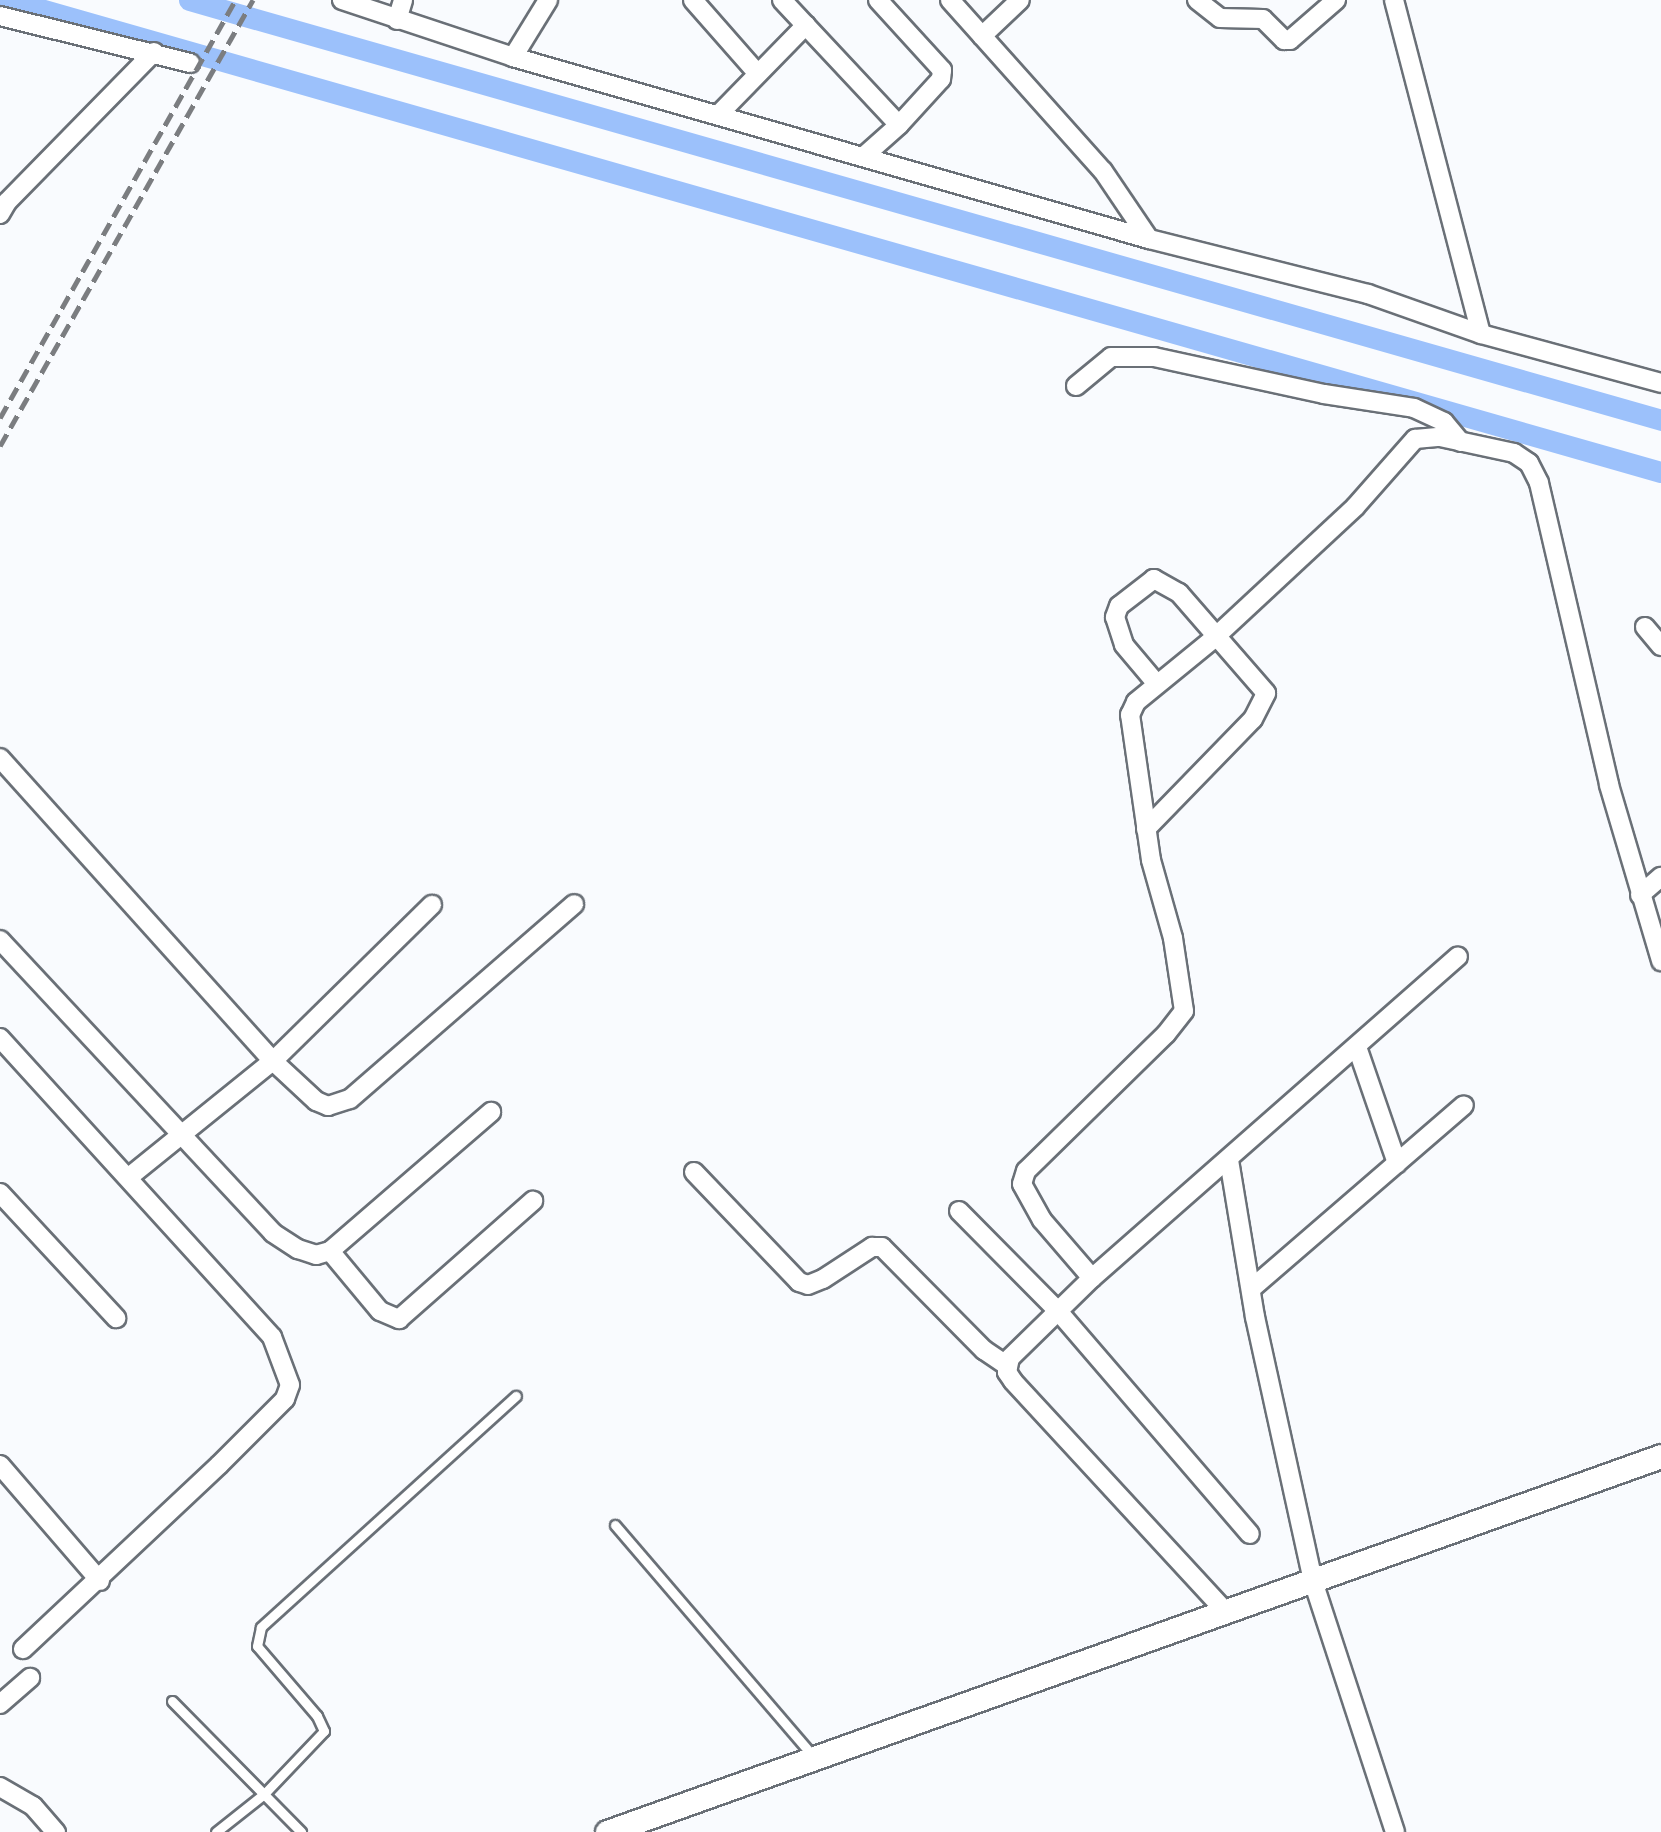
<!DOCTYPE html>
<html>
<head>
<meta charset="utf-8">
<style>
  body { margin:0 }
  #map { position:relative; width:1661px; height:1832px; overflow:hidden; background:#f9fbfe; font-family:"Libre Baskerville",serif }
  div>[style] { position:absolute }
  .canal>* { height:21px; margin:-10.5px; padding:0 10.5px; transform-origin:10.5px; border-radius:10.5px; background:#9cc1fb }
  .roads { filter:drop-shadow(2px 0 #6a7077) drop-shadow(-2px 0 #6a7077) drop-shadow(0 2px #6a7077) drop-shadow(0 -2px #6a7077) }
  .service>* { height:9px; margin:-4.5px; padding:0 4.5px; transform-origin:4.5px; border-radius:4.5px; background:#fff }
  .minor>* { height:18px; margin:-9px; padding:0 9px; transform-origin:9px; border-radius:9px; background:#fff }
  .tertiary>* { height:23px; margin:-11.5px; padding:0 11.5px; transform-origin:11.5px; border-radius:11.5px; background:#fff }
  .rail>* { height:5px; margin-top:-2.5px; transform-origin:0; background:repeating-linear-gradient(90deg,#7b7d80 0 14px,transparent 0 21px) }
  span { translate:-50% -50%; white-space:nowrap; text-align:center; line-height:1.15; -webkit-text-stroke:5px #f9fbfe; paint-order:stroke }
</style>
</head>
<body>
<div id="map">
  <div class="canal">
    <i style="left:9px;top:0;width:1718px;rotate:15.95deg"></i>
    <i style="left:189px;top:0;width:1531px;rotate:15.92deg"></i>
  </div>
  <div class="roads">
    <div class="service">
      <i style="left:615px;top:1525px;width:306px;rotate:49.4deg"></i>
      <i style="left:172px;top:1701px;width:184px;rotate:45.4deg"></i>
      <i style="left:216px;top:1832px;width:61px;rotate:-38.4deg"></i>
      <i style="left:264px;top:1794px;width:87px;rotate:-46.4deg"></i>
      <i style="left:324px;top:1731px;width:17px;rotate:-115deg"></i>
      <i style="left:317px;top:1716px;width:92px;rotate:-130.6deg"></i>
      <i style="left:257px;top:1646px;width:19px;rotate:-78deg"></i>
      <i style="left:261px;top:1627px;width:344px;rotate:-42.2deg"></i>
    </div>
    <div class="minor">
      <i style="left:342px;top:0;width:180px;rotate:18.4deg"></i>
      <i style="left:513px;top:57px;width:662px;rotate:15.97deg"></i>
      <i style="left:1149px;top:239px;width:226px;rotate:14.1deg"></i>
      <i style="left:1368px;top:294px;width:120px;rotate:19.5deg"></i>
      <i style="left:1481px;top:334px;width:187px;rotate:15.2deg"></i>
      <i style="left:693px;top:0;width:98px;rotate:48.7deg"></i>
      <i style="left:782px;top:0;width:171px;rotate:46.9deg"></i>
      <i style="left:899px;top:125px;width:47px;rotate:138.5deg"></i>
      <i style="left:878px;top:0;width:95px;rotate:47.6deg"></i>
      <i style="left:942px;top:70px;width:9px;rotate:96deg"></i>
      <i style="left:941px;top:79px;width:62px;rotate:132.4deg"></i>
      <i style="left:950px;top:0;width:229px;rotate:48.2deg"></i>
      <i style="left:1103px;top:171px;width:82px;rotate:55.9deg"></i>
      <i style="left:1197px;top:0;width:29px;rotate:38deg"></i>
      <i style="left:1220px;top:18px;width:43px;rotate:1.3deg"></i>
      <i style="left:1263px;top:19px;width:30px;rotate:45deg"></i>
      <i style="left:1284px;top:40px;width:6px"></i>
      <i style="left:1290px;top:40px;width:61px;rotate:-41deg"></i>
      <i style="left:1394px;top:0;width:345px;rotate:75.4deg"></i>
      <i style="left:0;top:16px;width:196px;rotate:13.9deg"></i>
      <i style="left:397px;top:20px;width:21px;rotate:-73deg"></i>
      <i style="left:982px;top:36px;width:52px;rotate:-43.5deg"></i>
      <i style="left:513px;top:57px;width:67px;rotate:-58.4deg"></i>
      <i style="left:720px;top:113px;width:123px;rotate:-45.7deg"></i>
      <i style="left:0;top:214px;width:14px;rotate:-60deg"></i>
      <i style="left:7px;top:202px;width:210px;rotate:-45.6deg"></i>
      <i style="left:1076px;top:386px;width:45px;rotate:-39.6deg"></i>
      <i style="left:1111px;top:357px;width:43px"></i>
      <i style="left:1154px;top:357px;width:174px;rotate:12.3deg"></i>
      <i style="left:1324px;top:394px;width:91px;rotate:8.8deg"></i>
      <i style="left:1414px;top:408px;width:33px;rotate:25deg"></i>
      <i style="left:1444px;top:422px;width:26px;rotate:50deg"></i>
      <i style="left:1645px;top:627px;width:25px;rotate:50deg"></i>
      <i style="left:0;top:758px;width:408px;rotate:48deg"></i>
      <i style="left:273px;top:1061px;width:59px;rotate:42.9deg"></i>
      <i style="left:316px;top:1101px;width:13px;rotate:23deg"></i>
      <i style="left:328px;top:1106px;width:23px;rotate:-18deg"></i>
      <i style="left:350px;top:1099px;width:297px;rotate:-41deg"></i>
      <i style="left:1146px;top:829px;width:153px;rotate:-45.8deg"></i>
      <i style="left:1253px;top:719px;width:29px;rotate:-63deg"></i>
      <i style="left:1266px;top:693px;width:133px;rotate:-131deg"></i>
      <i style="left:1179px;top:593px;width:29px;rotate:-151deg"></i>
      <i style="left:1154px;top:579px;width:44px;rotate:142.4deg"></i>
      <i style="left:1119px;top:606px;width:12px;rotate:110deg"></i>
      <i style="left:1115px;top:617px;width:29px;rotate:72deg"></i>
      <i style="left:1124px;top:645px;width:51px;rotate:49.8deg"></i>
      <i style="left:1640px;top:895px;width:28px;rotate:-41deg"></i>
      <i style="left:0;top:940px;width:400px;rotate:47deg"></i>
      <i style="left:273px;top:1233px;width:30px;rotate:33deg"></i>
      <i style="left:298px;top:1249px;width:19px;rotate:18deg"></i>
      <i style="left:316px;top:1255px;width:15px;rotate:-16deg"></i>
      <i style="left:330px;top:1251px;width:213px;rotate:-40.8deg"></i>
      <i style="left:0;top:1038px;width:404px;rotate:47.7deg"></i>
      <i style="left:272px;top:1337px;width:51px;rotate:69.4deg"></i>
      <i style="left:290px;top:1385px;width:15px;rotate:110deg"></i>
      <i style="left:285px;top:1399px;width:93px;rotate:135deg"></i>
      <i style="left:219px;top:1465px;width:269px;rotate:136.8deg"></i>
      <i style="left:1357px;top:1047px;width:123px;rotate:71deg"></i>
      <i style="left:1229px;top:1160px;width:159px;rotate:80.6deg"></i>
      <i style="left:1255px;top:1317px;width:270px;rotate:77.6deg"></i>
      <i style="left:1313px;top:1581px;width:264px;rotate:71.9deg"></i>
      <i style="left:694px;top:1172px;width:152px;rotate:46.3deg"></i>
      <i style="left:799px;top:1282px;width:9px;rotate:18deg"></i>
      <i style="left:808px;top:1285px;width:16px;rotate:-22deg"></i>
      <i style="left:823px;top:1279px;width:59px;rotate:-33.1deg"></i>
      <i style="left:872px;top:1247px;width:10px"></i>
      <i style="left:882px;top:1247px;width:145px;rotate:45.3deg"></i>
      <i style="left:984px;top:1350px;width:29px;rotate:34deg"></i>
      <i style="left:129px;top:1177px;width:185px;rotate:-38.9deg"></i>
      <i style="left:273px;top:1061px;width:223px;rotate:-44.5deg"></i>
      <i style="left:0;top:1193px;width:171px;rotate:47.1deg"></i>
      <i style="left:959px;top:1211px;width:141px;rotate:45.3deg"></i>
      <i style="left:1058px;top:1311px;width:294px;rotate:49.3deg"></i>
      <i style="left:330px;top:1251px;width:78px;rotate:50.2deg"></i>
      <i style="left:380px;top:1311px;width:21px;rotate:23deg"></i>
      <i style="left:399px;top:1319px;width:179px;rotate:-41.4deg"></i>
      <i style="left:1092px;top:1278px;width:77px;rotate:-130.8deg"></i>
      <i style="left:1042px;top:1220px;width:41px;rotate:-119.1deg"></i>
      <i style="left:1022px;top:1184px;width:14px;rotate:-73deg"></i>
      <i style="left:1026px;top:1171px;width:196px;rotate:-44.4deg"></i>
      <i style="left:1166px;top:1034px;width:29px;rotate:-52deg"></i>
      <i style="left:1184px;top:1011px;width:74px;rotate:-98.6deg"></i>
      <i style="left:1173px;top:938px;width:81px;rotate:-105.8deg"></i>
      <i style="left:1151px;top:860px;width:147px;rotate:-98.2deg"></i>
      <i style="left:1130px;top:715px;width:14px;rotate:-65deg"></i>
      <i style="left:1136px;top:702px;width:98px;rotate:-39.2deg"></i>
      <i style="left:1212px;top:640px;width:195px;rotate:-42.9deg"></i>
      <i style="left:1355px;top:507px;width:91px;rotate:-48.6deg"></i>
      <i style="left:1415px;top:439px;width:25px;rotate:-5deg"></i>
      <i style="left:1440px;top:437px;width:76px;rotate:12.2deg"></i>
      <i style="left:1514px;top:453px;width:18px;rotate:34deg"></i>
      <i style="left:1529px;top:463px;width:22px;rotate:63deg"></i>
      <i style="left:1539px;top:483px;width:310px;rotate:76.9deg"></i>
      <i style="left:1609px;top:785px;width:184px;rotate:73.5deg"></i>
      <i style="left:1251px;top:1289px;width:281px;rotate:-40.8deg"></i>
      <i style="left:0;top:1465px;width:153px;rotate:49.2deg"></i>
      <i style="left:1226px;top:1612px;width:314px;rotate:-132.7deg"></i>
      <i style="left:1013px;top:1381px;width:11px;rotate:-124deg"></i>
      <i style="left:1007px;top:1372px;width:14px;rotate:-78deg"></i>
      <i style="left:1010px;top:1358px;width:115px;rotate:-44.3deg"></i>
      <i style="left:1092px;top:1278px;width:487px;rotate:-41.3deg"></i>
      <i style="left:0;top:1704px;width:40px;rotate:-41deg"></i>
      <i style="left:0;top:1787px;width:38px;rotate:30deg"></i>
      <i style="left:33px;top:1806px;width:35px;rotate:49deg"></i>
    </div>
    <div class="tertiary">
      <i style="left:607px;top:1832px;width:1119px;rotate:-19.63deg"></i>
    </div>
  </div>
  <div class="rail">
    <i style="left:0;top:418px;width:480px;rotate:-60.6deg"></i>
    <i style="left:0;top:446px;width:513px;rotate:-60.44deg"></i>
  </div>
</div>
</body>
</html>
